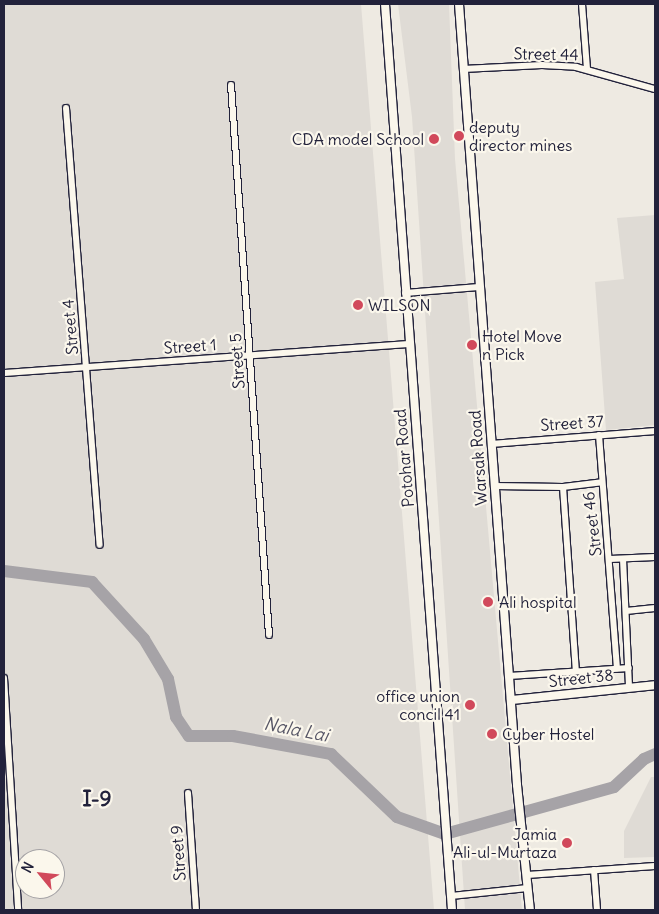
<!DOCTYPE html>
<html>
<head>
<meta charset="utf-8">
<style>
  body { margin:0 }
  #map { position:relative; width:659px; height:914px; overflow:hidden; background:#eeeae2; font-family:Delius,sans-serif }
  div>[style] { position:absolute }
  .built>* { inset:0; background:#dfdbd5 }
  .river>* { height:12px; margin:-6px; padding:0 6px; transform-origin:6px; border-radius:6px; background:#a6a3a7 }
  .roads { filter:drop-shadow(1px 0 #22223b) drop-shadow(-1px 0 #22223b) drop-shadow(0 1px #22223b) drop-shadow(0 -1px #22223b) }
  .minor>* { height:6px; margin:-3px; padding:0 3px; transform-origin:3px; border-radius:3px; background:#fbf7ec }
  .tertiary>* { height:8px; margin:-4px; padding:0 4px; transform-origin:4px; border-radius:4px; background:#fbf7ec }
  .dots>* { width:14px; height:14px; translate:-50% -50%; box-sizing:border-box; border:2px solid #fbf7ec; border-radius:50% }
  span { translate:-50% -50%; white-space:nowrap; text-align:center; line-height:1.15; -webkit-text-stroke:4.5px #fbf7ec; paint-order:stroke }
  .street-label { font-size:16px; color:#22223b }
  .poi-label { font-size:16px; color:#22223b }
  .left { translate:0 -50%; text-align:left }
  .right { translate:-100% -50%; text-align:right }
  .water-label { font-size:18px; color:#575666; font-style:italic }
  .district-label { font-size:21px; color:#22223b; font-weight:700 }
  .frame { position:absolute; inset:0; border:5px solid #22223b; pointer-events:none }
  .north { position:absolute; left:15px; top:849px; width:50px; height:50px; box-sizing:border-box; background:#fbf7ec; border:1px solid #a4a2a5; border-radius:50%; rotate:298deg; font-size:14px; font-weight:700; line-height:20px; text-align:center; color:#22223b }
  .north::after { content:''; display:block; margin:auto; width:18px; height:22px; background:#d1495b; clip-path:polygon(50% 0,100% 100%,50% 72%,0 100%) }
</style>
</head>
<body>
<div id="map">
  <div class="built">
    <i style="clip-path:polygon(evenodd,4px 4px,361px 4px,434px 910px,4px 910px,4px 4px,25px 859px,55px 859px,55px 889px,25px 889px,25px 859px)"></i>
    <i style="clip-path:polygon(398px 4px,449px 4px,455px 159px,522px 910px,465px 910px,412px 117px)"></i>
    <i style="clip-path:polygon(655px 215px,655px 425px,606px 430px,595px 282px,624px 279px,617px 218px)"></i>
    <i style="clip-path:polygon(651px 777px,655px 777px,655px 857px,624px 858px,624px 831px)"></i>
  </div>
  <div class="river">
    <i style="left:4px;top:571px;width:89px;rotate:7.1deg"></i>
    <i style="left:92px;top:582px;width:77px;rotate:47.6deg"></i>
    <i style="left:144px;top:639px;width:47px;rotate:59deg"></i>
    <i style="left:168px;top:679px;width:39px;rotate:78deg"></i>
    <i style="left:176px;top:717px;width:23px;rotate:56deg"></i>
    <i style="left:189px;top:736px;width:44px"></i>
    <i style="left:233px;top:736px;width:100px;rotate:10.4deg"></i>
    <i style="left:331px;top:754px;width:91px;rotate:43.7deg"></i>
    <i style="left:397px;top:817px;width:51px;rotate:19.5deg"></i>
    <i style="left:445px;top:834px;width:175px;rotate:-15.5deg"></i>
    <i style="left:614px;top:787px;width:41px;rotate:-43deg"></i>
    <i style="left:644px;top:759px;width:12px;rotate:-24deg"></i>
  </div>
  <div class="roads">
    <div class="minor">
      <i style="left:582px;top:4px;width:65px;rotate:85.6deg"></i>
      <i style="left:463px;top:69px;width:79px;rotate:-2.9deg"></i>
      <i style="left:542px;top:65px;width:34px;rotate:3deg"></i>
      <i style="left:576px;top:67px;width:82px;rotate:15.6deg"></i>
      <i style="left:231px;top:85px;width:551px;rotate:86.05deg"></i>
      <i style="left:66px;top:108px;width:438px;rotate:85.6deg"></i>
      <i style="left:405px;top:293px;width:74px;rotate:-4.6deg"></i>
      <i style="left:4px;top:373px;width:406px;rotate:-4.1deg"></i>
      <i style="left:599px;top:435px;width:234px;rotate:85.6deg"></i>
      <i style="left:491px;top:444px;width:165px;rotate:-4.5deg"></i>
      <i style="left:494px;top:486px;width:69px;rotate:0.8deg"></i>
      <i style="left:563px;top:487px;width:39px;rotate:-7deg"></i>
      <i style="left:563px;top:487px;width:184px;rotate:86deg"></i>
      <i style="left:610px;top:559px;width:45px;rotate:-2.5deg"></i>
      <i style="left:623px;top:559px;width:127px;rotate:87.3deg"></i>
      <i style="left:626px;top:611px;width:29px;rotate:-6deg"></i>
      <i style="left:509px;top:676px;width:120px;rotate:-3.8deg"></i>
      <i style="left:4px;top:678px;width:232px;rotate:86.5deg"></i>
      <i style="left:188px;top:793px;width:117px;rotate:86.1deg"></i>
      <i style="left:594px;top:870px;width:40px;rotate:85.7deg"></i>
      <i style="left:527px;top:875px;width:128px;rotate:-4deg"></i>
      <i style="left:451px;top:896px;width:77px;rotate:-5.9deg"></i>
    </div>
    <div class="tertiary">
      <i style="left:385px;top:4px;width:908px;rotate:85.77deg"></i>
      <i style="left:459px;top:4px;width:783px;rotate:85.75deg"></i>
      <i style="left:517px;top:785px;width:126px;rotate:84.1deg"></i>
      <i style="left:511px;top:700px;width:145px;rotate:-5.9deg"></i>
    </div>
  </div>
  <div class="dots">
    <i style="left:459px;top:136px;background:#d1495b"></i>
    <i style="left:434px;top:139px;background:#d1495b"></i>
    <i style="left:358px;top:305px;background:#d1495b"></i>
    <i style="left:472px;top:345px;background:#d1495b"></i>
    <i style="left:488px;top:602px;background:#d1495b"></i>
    <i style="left:470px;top:705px;background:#d1495b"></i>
    <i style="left:492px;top:734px;background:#d1495b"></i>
    <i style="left:567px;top:843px;background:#d1495b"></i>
  </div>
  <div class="street-label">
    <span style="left:546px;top:54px;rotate:1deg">Street 44</span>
    <span style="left:70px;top:327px;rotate:-95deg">Street 4</span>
    <span style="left:190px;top:346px;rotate:-4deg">Street 1</span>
    <span style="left:237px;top:361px;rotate:-94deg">Street 5</span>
    <span style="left:572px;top:423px;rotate:-4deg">Street 37</span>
    <span style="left:404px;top:458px;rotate:-95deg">Potohar Road</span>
    <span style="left:478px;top:458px;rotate:-94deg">Warsak Road</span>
    <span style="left:592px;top:524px;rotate:-97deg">Street 46</span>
    <span style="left:581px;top:678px;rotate:-6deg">Street 38</span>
    <span style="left:178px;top:853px;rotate:-94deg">Street 9</span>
  </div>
  <div class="poi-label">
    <span class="left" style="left:469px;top:136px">deputy<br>director mines</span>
    <span class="right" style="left:424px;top:139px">CDA model School</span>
    <span class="left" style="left:368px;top:305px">WILSON</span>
    <span class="left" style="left:482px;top:345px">Hotel Move<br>n Pick</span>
    <span class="left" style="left:499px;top:602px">Ali hospital</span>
    <span class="right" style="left:460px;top:705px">office union<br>concil 41</span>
    <span class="left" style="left:502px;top:734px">Cyber Hostel</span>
    <span class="right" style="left:557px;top:843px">Jamia<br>Ali-ul-Murtaza</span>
  </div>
  <div class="water-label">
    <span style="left:296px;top:730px;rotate:11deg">Nala Lai</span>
  </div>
  <div class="district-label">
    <span style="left:97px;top:799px">I-9</span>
  </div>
  <div class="frame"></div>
  <div class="north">N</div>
</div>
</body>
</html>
